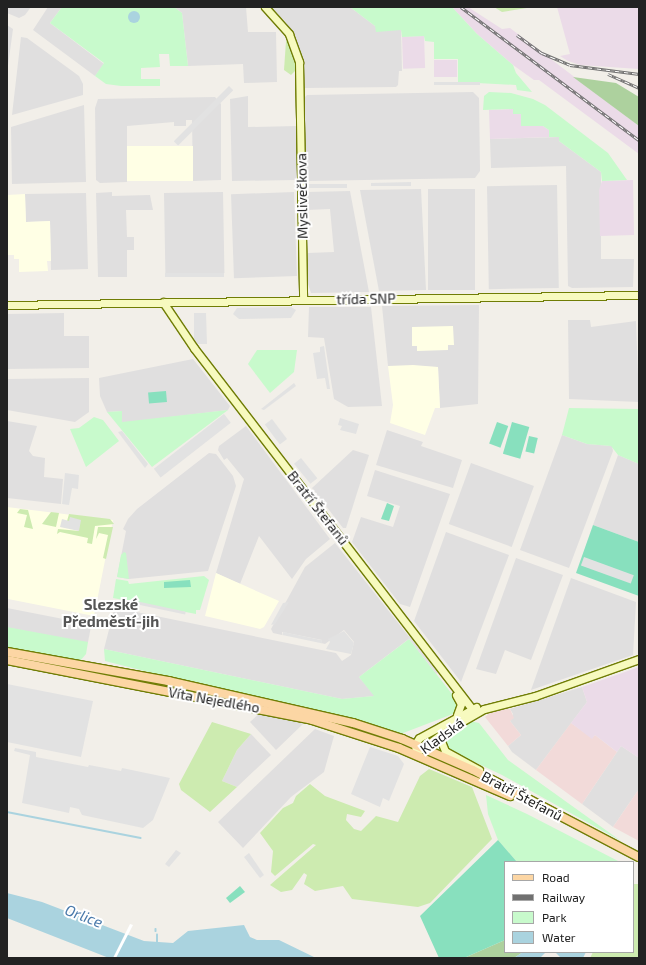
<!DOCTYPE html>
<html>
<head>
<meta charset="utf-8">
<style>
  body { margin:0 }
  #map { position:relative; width:646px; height:965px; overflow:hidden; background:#f2efe9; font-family:"Exo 2",sans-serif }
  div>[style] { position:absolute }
  .residential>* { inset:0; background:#e0dfdf; transform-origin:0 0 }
  .commercial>* { inset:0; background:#f2dad9 }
  .industrial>* { inset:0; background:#ebdbe8; transform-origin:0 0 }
  .education>* { inset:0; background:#ffffe5; transform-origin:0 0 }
  .grass>* { inset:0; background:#cdebb0 }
  .forest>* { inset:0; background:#add19e }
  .park>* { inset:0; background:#c8facc }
  .pitch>* { inset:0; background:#88e0be; transform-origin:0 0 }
  .parking>* { inset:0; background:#e2e2e2; transform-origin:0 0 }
  .water>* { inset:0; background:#aad3df }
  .round { border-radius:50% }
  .pier>* { inset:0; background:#fff }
  .stream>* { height:1.5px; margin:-0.75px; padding:0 0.75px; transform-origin:0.75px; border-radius:0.75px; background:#aad3df }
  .roads { filter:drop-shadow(1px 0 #707d05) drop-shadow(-1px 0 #707d05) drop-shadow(0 1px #707d05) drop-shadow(0 -1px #707d05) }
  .secondary>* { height:7px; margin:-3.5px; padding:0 3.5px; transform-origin:3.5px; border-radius:3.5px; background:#f7fabf }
  .primary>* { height:8px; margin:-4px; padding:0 4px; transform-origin:4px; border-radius:4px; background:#fcd6a4 }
  .rail>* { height:3px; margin-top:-1.5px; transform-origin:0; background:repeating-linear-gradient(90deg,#fff 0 4.5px,#707070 0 9px); box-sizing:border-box; border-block:1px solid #707070 }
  span { translate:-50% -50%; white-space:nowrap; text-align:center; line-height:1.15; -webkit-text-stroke:4px #fff; paint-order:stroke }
  .street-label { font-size:14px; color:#222 }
  .neighbourhood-label { font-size:15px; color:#555; font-weight:700 }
  .water-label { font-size:15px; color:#4a7aab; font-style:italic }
  .frame { position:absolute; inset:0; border:8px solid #222; pointer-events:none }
  .legend { position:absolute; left:504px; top:861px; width:130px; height:92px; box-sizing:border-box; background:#fff; border:1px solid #a7a7a7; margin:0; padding:5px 7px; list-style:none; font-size:12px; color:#222 }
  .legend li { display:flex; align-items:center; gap:8px; height:20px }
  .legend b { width:20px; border:1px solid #a7a7a7 }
</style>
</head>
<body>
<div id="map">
  <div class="residential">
    <i style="clip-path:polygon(7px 7px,31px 7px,25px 15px,19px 18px,7px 13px)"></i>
    <i style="clip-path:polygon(48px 7px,62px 7px,50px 23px,104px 64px,95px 76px,33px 30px)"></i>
    <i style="clip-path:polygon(174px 7px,246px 7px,248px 32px,276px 32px,277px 82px,244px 83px,243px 64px,188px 66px,182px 13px)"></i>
    <i style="clip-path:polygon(269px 7px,350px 7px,375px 26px,401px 30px,402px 71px,399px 71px,398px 85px,396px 87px,305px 88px,302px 57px,296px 40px,285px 21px)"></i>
    <i style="clip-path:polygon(7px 25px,13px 29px,7px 73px)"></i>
    <i style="clip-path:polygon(21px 37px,27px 38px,79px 76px,83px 84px,83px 95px,12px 115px)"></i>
    <i style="clip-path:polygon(473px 92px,479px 98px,480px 171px,475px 178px,309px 181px,305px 178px,303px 99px,307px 95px)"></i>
    <i style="clip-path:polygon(248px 96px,248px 127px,297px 126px,298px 176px,295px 180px,232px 181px,230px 99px)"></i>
    <i style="clip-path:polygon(215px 97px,221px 104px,221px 180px,193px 181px,192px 120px,186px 120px,186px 126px,174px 126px,174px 122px,127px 126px,127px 182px,100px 183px,96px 180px,95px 108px,98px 99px)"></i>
    <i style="clip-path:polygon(84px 105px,86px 182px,12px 184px,11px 127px)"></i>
    <i style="clip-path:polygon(559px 137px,559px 141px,601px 172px,601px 259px,634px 259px,633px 287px,572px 288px,568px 286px,566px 166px,491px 168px,490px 139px)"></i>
    <i style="left:557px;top:185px;width:103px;height:70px;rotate:89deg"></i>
    <i style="clip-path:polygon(421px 189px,426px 290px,379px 291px,360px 190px)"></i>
    <i style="left:428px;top:189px;width:47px;height:101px"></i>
    <i style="clip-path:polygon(350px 191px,369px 292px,311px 293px,307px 281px,308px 253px,334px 252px,330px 209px,307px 210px,307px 192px)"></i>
    <i style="clip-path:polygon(112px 192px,112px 196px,150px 195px,153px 210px,126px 210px,127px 237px,134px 237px,134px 250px,127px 250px,127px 277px,98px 277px,96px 193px)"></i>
    <i style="left:223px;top:192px;width:81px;height:59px;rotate:89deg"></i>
    <i style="left:294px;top:192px;width:84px;height:63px;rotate:88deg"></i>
    <i style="clip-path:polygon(86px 193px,88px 269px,51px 270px,50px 221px,26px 222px,25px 194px)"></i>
    <i style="clip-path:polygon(479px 305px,478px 404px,440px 408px,438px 367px,388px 366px,382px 306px)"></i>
    <i style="clip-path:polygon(309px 307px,371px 307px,382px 406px,348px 407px,334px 399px,324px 338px,308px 337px)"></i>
    <i style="clip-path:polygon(64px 313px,64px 336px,89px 336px,89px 368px,7px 369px,7px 314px)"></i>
    <i style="clip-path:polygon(568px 320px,590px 320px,591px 327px,636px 321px,639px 402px,569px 399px)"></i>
    <i style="clip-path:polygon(193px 359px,230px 406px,228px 410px,122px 423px,122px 411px,107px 412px,100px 396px,99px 378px)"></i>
    <i style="clip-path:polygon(89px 378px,89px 412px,75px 422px,7px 410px,7px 379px)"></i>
    <i style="clip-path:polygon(7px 421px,37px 426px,29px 451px,33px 456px,45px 458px,44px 477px,63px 479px,61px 504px,7px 498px)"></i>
    <i style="clip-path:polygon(246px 426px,330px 539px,306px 559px,292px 579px,259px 536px,240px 584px,216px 573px,244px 479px,227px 458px,224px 460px,218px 450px,219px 446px)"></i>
    <i style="clip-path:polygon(387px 430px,423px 442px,421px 446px,462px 460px,453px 488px,376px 465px)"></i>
    <i style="clip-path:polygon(562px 435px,587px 444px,612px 446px,613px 451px,569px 568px,520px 550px)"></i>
    <i style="clip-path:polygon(353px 450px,369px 455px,346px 528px,343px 528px,312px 488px)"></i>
    <i style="clip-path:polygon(209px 453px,216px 454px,233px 476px,236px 486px,208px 571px,129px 579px,117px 577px,126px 531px,123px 529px,128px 519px,137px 509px)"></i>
    <i style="clip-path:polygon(618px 455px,639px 464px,639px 542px,593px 525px)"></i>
    <i style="left:471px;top:463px;width:67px;height:65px;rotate:20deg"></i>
    <i style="clip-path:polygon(375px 470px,450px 494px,410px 607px,400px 604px,352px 542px,361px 517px,393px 527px,400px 506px,367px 496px)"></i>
    <i style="clip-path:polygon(446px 532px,509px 555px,461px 682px,414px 621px)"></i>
    <i style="clip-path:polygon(335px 543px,410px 638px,359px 677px,375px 696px,342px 699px,104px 649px,114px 610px,117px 608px,336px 653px,342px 661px,351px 655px,354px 642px,344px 630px,325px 644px,321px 643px,322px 640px,282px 632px,282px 635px,273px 633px,271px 629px,305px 567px)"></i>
    <i style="clip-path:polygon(516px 558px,563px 575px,531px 660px,505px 650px,496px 674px,476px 669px)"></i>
    <i style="clip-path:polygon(571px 578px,636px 602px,633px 655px,531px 690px)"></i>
    <i style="left:7px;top:608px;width:86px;height:19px;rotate:11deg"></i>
    <i style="clip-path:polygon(582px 687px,587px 702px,536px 770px,512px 752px,508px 746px,521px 735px,510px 721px,513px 714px,510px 709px)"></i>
    <i style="clip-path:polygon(261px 712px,303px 722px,303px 724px,276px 750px,250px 722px)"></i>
    <i style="clip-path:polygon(315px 729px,334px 736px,324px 772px,291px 797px,243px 848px,218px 822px)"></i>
    <i style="clip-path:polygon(251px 734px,271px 755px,237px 787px,222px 781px,237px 750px)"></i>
    <i style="clip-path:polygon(621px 746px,639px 758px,639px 789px,613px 827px,582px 804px)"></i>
  </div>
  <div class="commercial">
    <i style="clip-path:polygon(510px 709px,514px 718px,510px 721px,521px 735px,508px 746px,485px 717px,493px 710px)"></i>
    <i style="clip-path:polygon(571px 723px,592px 738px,595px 735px,617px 752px,582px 804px,536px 770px)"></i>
    <i style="clip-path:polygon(639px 789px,639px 841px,613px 827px)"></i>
  </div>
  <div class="industrial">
    <i style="clip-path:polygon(452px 7px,468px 7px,502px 29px,510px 28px,639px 126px,639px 154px,539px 80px,534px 80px,513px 65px,477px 34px)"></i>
    <i style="clip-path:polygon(557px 7px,639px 7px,639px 69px,580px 65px,568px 61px,560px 56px,570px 54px)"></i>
    <i style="left:424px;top:36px;width:32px;height:22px;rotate:88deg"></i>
    <i style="left:434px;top:60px;width:23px;height:17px"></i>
    <i style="clip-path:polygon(513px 109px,521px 114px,521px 126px,543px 126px,549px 130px,549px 137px,490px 139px,489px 110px)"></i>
    <i style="clip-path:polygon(633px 180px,634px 235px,600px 236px,599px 190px,602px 181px)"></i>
    <i style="clip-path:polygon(639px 667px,639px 758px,621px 746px,617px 752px,595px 735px,592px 739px,571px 723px,587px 702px,582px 687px)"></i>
  </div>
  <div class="education">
    <i style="left:193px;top:146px;width:35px;height:66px;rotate:90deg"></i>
    <i style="clip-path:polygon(25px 194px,26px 222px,50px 221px,51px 261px,47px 261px,48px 271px,19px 272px,19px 259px,14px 259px,14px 255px,7px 255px,7px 195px)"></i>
    <i style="clip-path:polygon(453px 326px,454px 345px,448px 345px,448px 350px,417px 351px,417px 346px,412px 346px,412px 327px)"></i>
    <i style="clip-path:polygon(413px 365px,438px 367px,440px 408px,435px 408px,425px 435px,390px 423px,393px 405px,388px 366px)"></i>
    <i style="clip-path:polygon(7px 507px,113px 520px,94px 616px,8px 599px)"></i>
    <i style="clip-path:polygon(216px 573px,279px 601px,264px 627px,260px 629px,205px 616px)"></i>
  </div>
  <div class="grass">
    <i style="clip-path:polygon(494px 7px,533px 7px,502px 12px)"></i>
    <i style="clip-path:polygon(286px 41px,288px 41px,295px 60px,296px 70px,291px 75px,284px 70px)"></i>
    <i style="clip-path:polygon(20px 509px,28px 510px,33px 529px,24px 527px,27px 515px,17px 513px)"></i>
    <i style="clip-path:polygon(51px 512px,59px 513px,56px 527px,42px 524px)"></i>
    <i style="clip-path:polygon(69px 514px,110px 519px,114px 524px,95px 526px,92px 544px,87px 543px,88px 538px,60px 532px,57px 534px,58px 529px,79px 531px,67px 521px)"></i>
    <i style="clip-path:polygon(98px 527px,113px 527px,106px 559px,103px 558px,108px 535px,99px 533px,96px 539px)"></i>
    <i style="clip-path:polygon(212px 722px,251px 734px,237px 750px,222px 781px,237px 787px,210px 812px,181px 790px,179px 784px)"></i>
    <i style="clip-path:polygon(429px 769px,472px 787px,492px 839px,430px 903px,418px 907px,352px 899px,343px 886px,315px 891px,304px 884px,307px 875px,304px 873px,292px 890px,281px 892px,270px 885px,316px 845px,313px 844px,275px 876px,271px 872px,273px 851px,260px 833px,283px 808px,293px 803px,296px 796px,310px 784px,325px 796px,365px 811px,361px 817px,347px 814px,346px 820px,354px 829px,361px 831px,376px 816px,398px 822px,420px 776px)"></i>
    <i style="clip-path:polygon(633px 884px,639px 884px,639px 958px,590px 958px,593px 952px,633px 952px)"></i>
  </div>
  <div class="forest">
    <i style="clip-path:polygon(573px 77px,616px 83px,639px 97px,639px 126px)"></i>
    <i style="clip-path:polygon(505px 940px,505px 952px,523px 952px,514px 958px,464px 958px)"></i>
  </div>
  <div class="park">
    <i style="clip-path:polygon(62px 7px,174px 7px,182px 13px,188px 66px,170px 66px,169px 54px,159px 54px,160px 67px,141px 68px,141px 79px,160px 79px,160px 86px,121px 86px,106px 84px,95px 76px,104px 63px,50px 23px)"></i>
    <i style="clip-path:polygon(350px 7px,452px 7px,477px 34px,513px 65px,516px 73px,532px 92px,517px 90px,516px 85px,458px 82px,458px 59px,434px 59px,434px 42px,425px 41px,424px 36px,402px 37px,401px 30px,376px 32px,375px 26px)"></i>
    <i style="clip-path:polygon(489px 92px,511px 93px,533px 99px,545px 105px,608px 153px,627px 180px,602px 181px,601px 172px,559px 141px,559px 137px,549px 137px,549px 130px,543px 126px,521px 126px,521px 114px,513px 114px,513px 109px,483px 110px,484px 96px)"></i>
    <i style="clip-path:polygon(257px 350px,297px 350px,294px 372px,270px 393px,248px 364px)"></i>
    <i style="clip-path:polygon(569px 408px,639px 409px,639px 464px,618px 455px,611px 446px,587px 444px,562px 435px)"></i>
    <i style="clip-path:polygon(228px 410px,152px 467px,107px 412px,122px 411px,122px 422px)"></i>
    <i style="clip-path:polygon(94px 417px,103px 420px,119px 441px,86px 467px,70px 429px,79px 428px)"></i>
    <i style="clip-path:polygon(124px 552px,126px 553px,129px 579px,117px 577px,121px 555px)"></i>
    <i style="clip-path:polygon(204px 576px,209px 580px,200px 610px,196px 610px,196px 614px,113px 598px,116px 579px,128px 581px,129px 584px)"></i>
    <i style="clip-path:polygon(7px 627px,88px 642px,86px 654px,80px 661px,7px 648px)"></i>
    <i style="clip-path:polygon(409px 639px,459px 703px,458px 712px,398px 735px,105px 661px,104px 649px,342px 699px,374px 696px,359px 677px)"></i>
    <i style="clip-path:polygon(470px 721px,479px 723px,508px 760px,621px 841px,502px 775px,447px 749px,444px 740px,448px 732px)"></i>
    <i style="clip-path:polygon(486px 795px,527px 814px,620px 862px,517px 862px,498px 840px,488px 814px)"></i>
  </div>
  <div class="pitch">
    <i style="left:166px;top:391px;width:11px;height:18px;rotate:85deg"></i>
    <i style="left:497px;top:422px;width:12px;height:23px;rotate:20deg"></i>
    <i style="left:512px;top:422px;width:18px;height:33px;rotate:16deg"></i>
    <i style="left:529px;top:436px;width:9px;height:16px;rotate:13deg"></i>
    <i style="clip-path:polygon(387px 503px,394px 506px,389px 521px,381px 519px)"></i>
    <i style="clip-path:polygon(593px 525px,639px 542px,639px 596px,576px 573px)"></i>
    <i style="clip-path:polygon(190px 580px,191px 587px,164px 588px,164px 582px)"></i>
    <i style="clip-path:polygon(498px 840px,517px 862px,505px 862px,505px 940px,464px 958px,439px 958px,420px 916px)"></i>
    <i style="clip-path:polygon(240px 886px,245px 892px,230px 903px,226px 898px)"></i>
  </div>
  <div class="parking">
    <i style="left:480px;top:82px;width:3px;height:46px;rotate:90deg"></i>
    <i style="left:229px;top:86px;width:6px;height:78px;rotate:45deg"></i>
    <i style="clip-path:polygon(411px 182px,411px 186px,371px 186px,371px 183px)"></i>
    <i style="left:347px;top:184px;width:4px;height:38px;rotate:90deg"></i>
    <i style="left:224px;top:273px;width:4px;height:59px;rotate:90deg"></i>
    <i style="clip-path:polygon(291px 307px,296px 310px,291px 318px,239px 319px,233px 314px,237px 308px)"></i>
    <i style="clip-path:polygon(194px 313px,206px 313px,207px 344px,196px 344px,194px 341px)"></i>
    <i style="clip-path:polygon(324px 346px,330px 389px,327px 389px,325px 378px,317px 379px,313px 353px,320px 352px,320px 347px)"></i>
    <i style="clip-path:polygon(294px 383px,296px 386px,264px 410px,261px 409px)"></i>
    <i style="left:224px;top:414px;width:11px;height:89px;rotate:52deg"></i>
    <i style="clip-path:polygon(340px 418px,359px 424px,356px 434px,340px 430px,342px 426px,338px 425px)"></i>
    <i style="left:272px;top:419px;width:25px;height:9px;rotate:53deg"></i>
    <i style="clip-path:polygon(122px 431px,148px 464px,145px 468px,118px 432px)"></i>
    <i style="left:301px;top:458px;width:26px;height:9px;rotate:51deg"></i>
    <i style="clip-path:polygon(65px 473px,79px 475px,78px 489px,72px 488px,69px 505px,62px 504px)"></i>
    <i style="clip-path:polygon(70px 517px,81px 520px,79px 531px,60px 527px,62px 519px,69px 521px)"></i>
    <i style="left:584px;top:557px;width:53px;height:9px;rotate:20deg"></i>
    <i style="left:131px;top:600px;width:56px;height:3px;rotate:12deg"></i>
    <i style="clip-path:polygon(289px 602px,275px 624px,271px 625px,283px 603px)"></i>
    <i style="clip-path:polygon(344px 631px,354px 643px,351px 654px,326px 649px,330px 642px,328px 639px)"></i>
    <i style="left:283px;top:632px;width:40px;height:3px;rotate:12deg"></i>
    <i style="left:411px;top:635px;width:46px;height:4px;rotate:52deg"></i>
    <i style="clip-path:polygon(7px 684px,93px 701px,81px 757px,7px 742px)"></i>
    <i style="clip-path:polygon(370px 747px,398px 756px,404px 764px,389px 801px,383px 798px,380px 807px,351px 794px)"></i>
    <i style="clip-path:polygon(15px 748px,36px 752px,36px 757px,88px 767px,89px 765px,121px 771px,122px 768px,170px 778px,153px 820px,143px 828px,82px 815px,79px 809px,70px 807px,69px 813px,22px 803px,30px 755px,14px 751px)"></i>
    <i style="clip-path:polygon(176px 850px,181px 853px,169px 867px,165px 864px)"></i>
    <i style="clip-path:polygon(249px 853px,264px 875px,260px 878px,244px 857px)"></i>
  </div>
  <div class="water">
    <i class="round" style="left:128px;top:11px;width:12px;height:12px"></i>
    <i style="clip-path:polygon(7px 893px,42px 902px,144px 941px,173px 943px,188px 931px,244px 925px,250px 937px,257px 940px,279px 940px,316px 958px,109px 958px,7px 918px)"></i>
    <i style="clip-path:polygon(523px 952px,546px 952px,540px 958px,514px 958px)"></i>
    <i style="clip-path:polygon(555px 952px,586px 952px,583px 958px,561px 958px)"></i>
  </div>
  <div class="pier">
    <i style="clip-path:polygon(130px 924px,133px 925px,116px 958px,113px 958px)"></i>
  </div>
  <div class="stream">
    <i style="left:7px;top:812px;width:136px;rotate:11deg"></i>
    <i style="left:156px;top:929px;width:2px;rotate:90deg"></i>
    <i style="left:157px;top:943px;width:8px;rotate:-90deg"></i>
  </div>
  <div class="roads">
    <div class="secondary">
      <i style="left:265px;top:7px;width:36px;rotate:48deg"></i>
      <i style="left:289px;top:34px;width:30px;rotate:70deg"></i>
      <i style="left:299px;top:62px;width:238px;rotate:89deg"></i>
      <i style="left:163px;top:302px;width:55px;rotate:56deg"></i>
      <i style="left:194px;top:348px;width:461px;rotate:52.4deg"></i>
      <i style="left:7px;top:305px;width:632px;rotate:-0.91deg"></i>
      <i style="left:456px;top:695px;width:10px;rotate:61deg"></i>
      <i style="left:461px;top:704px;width:12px;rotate:110deg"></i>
      <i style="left:444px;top:732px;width:9px;rotate:108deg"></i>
      <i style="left:441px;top:741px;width:11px;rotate:68deg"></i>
      <i style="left:445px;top:751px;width:39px;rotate:29deg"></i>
      <i style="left:420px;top:750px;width:30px;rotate:-37deg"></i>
      <i style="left:444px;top:732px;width:46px;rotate:-29.9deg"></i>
      <i style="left:484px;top:709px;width:53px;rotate:-14.3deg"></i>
      <i style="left:535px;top:696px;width:110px;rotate:-19.6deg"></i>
      <i style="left:416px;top:755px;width:11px;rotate:-95deg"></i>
      <i style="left:415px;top:744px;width:7px;rotate:-56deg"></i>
      <i style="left:419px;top:738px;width:65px;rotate:-28.5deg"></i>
    </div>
    <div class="primary">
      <i style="left:7px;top:652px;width:164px;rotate:10.2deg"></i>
      <i style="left:168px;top:681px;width:190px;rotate:12.8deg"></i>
      <i style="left:353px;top:723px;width:52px;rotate:18.1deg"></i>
      <i style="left:402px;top:739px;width:77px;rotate:23.6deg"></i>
      <i style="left:473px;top:770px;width:187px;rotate:27.7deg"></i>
      <i style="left:7px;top:660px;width:311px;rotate:11.1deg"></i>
      <i style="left:312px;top:720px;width:91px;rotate:17.8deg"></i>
      <i style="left:399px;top:748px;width:121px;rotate:23.4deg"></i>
    </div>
  </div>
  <div class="rail">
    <i style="left:461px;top:7px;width:222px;rotate:36.8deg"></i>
    <i style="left:517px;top:35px;width:31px;rotate:36deg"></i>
    <i style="left:542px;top:53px;width:30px;rotate:23deg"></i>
    <i style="left:570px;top:65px;width:70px;rotate:7.4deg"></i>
    <i style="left:608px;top:74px;width:34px;rotate:24deg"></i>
  </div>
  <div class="street-label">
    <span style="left:302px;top:196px;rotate:-91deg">Myslivečkova</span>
    <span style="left:366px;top:299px;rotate:-1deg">třída SNP</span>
    <span style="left:318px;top:508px;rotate:52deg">Bratří Štefanů</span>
    <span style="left:214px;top:700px;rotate:10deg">Víta Nejedlého</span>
    <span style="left:442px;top:736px;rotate:-36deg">Kladská</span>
    <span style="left:522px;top:796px;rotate:28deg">Bratří Štefanů</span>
  </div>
  <div class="neighbourhood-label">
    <span style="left:111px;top:613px">Slezské<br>Předměstí-jih</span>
  </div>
  <div class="water-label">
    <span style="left:84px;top:916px;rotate:21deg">Orlice</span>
  </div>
  <div class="frame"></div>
  <ul class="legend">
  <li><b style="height:5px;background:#fcd6a4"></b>Road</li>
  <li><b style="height:5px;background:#707070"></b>Railway</li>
  <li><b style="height:11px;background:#c8facc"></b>Park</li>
  <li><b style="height:11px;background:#aad3df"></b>Water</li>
  </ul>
</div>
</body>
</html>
